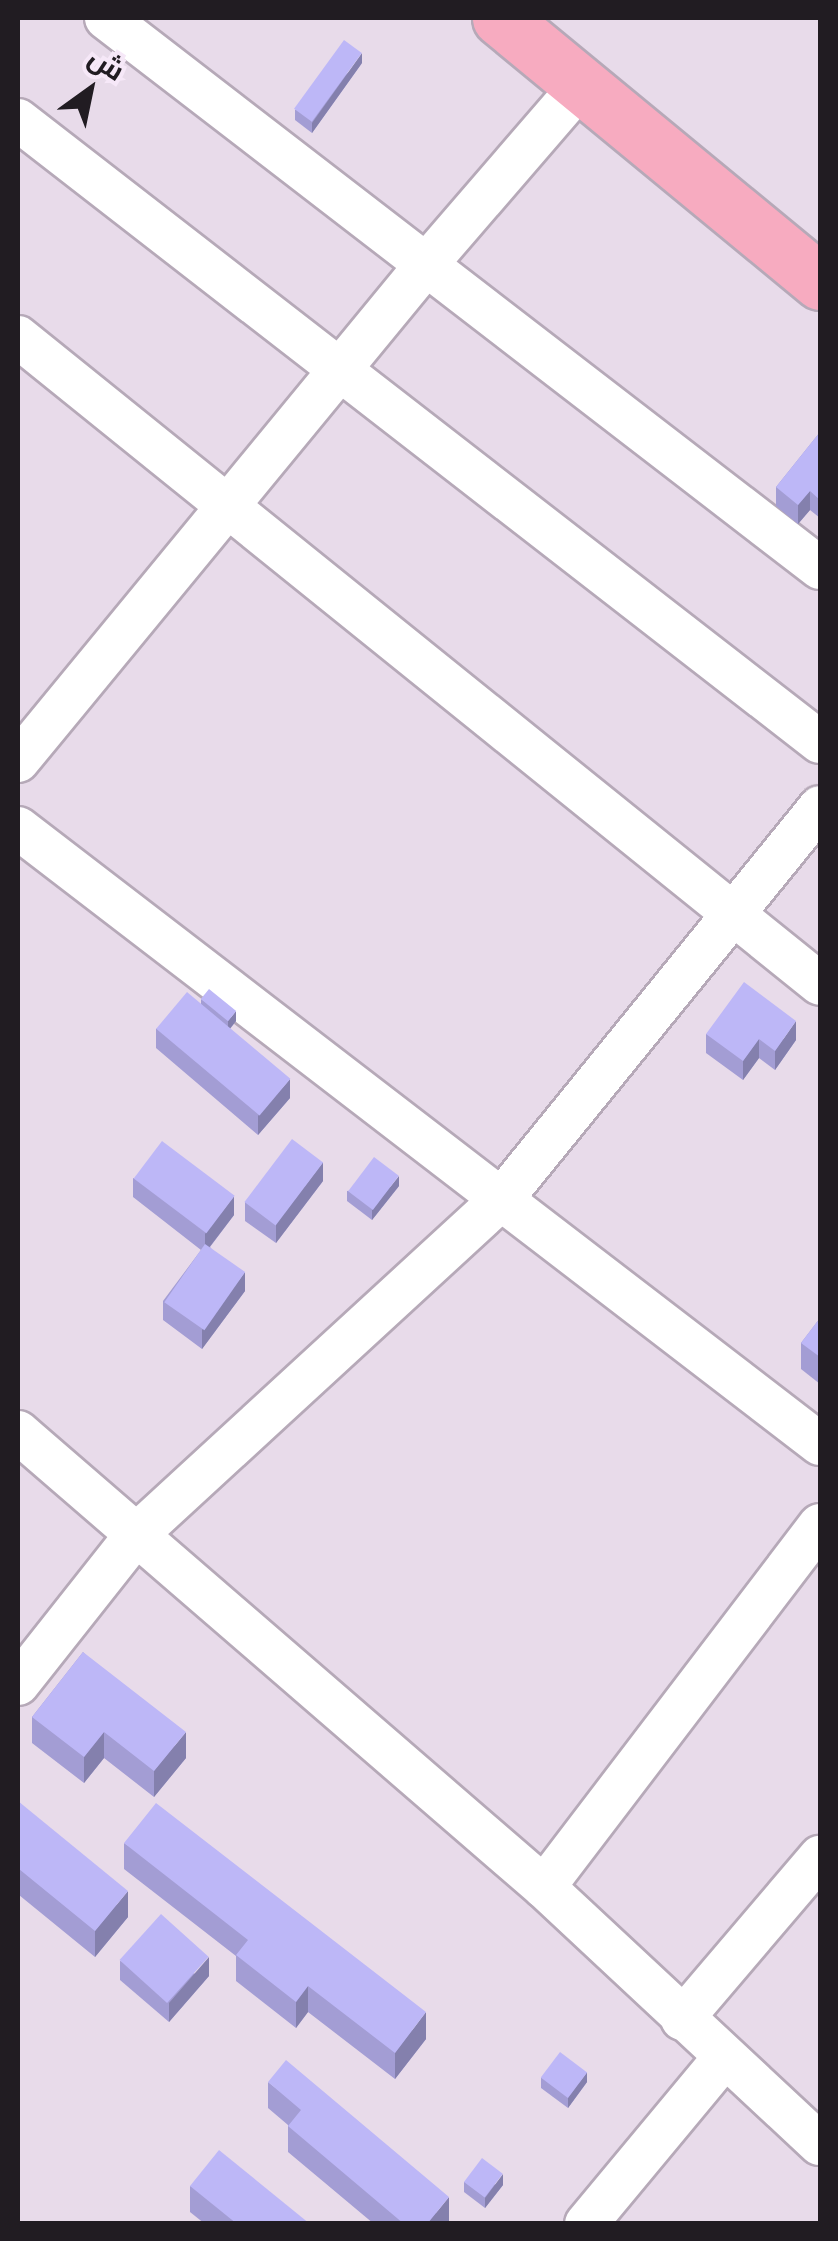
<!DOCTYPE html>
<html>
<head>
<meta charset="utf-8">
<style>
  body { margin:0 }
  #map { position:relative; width:838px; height:2241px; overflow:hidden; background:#e8dbea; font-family:"Varela Round",Cairo,sans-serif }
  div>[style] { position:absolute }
  .roads { filter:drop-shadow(2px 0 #b6a9b8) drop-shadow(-2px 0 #b6a9b8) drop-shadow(0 2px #b6a9b8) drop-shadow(0 -2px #b6a9b8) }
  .street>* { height:42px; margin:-21px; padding:0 21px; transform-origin:21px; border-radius:21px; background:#fff }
  .highway>* { height:55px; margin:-27.5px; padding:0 27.5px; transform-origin:27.5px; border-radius:27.5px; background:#f7abc0 }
  .wall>* { inset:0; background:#a39dd4 }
  .shaded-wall>* { inset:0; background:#8480ad }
  .building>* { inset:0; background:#bdb7f7; transform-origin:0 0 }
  span { translate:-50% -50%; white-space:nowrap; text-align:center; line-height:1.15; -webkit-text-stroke:8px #f6e8f8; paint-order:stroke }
  .frame { position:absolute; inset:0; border:20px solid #211c22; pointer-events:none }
  .north { position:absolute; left:40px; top:40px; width:100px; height:100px; -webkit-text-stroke:8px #f6e8f8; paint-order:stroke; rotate:33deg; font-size:28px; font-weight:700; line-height:40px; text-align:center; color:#211c22 }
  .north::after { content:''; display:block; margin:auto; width:35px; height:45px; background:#211c22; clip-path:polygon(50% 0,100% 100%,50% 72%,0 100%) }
</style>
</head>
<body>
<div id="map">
  <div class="roads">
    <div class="street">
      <i style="left:106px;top:18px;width:901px;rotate:37.61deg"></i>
      <i style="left:18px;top:120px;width:1015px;rotate:37.8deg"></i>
      <i style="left:18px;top:337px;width:1030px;rotate:38.89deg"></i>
      <i style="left:18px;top:761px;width:641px;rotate:-50.57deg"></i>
      <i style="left:425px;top:266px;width:242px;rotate:-49.2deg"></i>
      <i style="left:18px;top:828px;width:1011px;rotate:37.53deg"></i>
      <i style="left:18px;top:1432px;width:695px;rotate:40.86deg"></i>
      <i style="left:544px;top:1887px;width:377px;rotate:43deg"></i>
      <i style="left:18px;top:1684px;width:189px;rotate:-51.7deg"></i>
      <i style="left:135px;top:1536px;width:497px;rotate:-42.6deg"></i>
      <i style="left:501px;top:1200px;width:506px;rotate:-50.93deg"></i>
      <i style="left:544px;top:1887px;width:455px;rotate:-52.7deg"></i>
      <i style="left:682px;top:2019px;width:213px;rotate:-49.6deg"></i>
      <i style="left:586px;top:2224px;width:214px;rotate:-50.3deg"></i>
    </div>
    <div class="highway">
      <i style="left:500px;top:18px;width:415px;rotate:39.5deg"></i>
    </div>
  </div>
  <div class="wall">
    <i style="clip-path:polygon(362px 63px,312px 133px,295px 120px,295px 110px)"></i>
    <i style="clip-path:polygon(820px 432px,820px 518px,810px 510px,798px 524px,776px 506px,776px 487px)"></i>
    <i style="clip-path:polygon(201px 999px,236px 1021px,230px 1029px,290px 1098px,258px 1135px,156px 1048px,156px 1029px,201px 1004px)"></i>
    <i style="clip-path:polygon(706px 1034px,796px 1040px,775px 1070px,759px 1058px,743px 1080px,706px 1053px)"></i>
    <i style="clip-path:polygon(133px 1178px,234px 1215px,210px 1247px,245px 1291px,202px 1349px,163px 1320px,163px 1301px,201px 1250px,133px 1197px)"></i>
    <i style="clip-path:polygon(323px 1181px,276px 1243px,245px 1221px,245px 1202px)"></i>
    <i style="clip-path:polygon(399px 1186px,372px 1220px,347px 1201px,347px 1191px)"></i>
    <i style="clip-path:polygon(820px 1318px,820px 1384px,801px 1369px,801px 1343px)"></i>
    <i style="clip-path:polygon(83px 1652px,186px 1758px,154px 1797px,104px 1758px,84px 1783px,32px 1743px,32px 1717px)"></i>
    <i style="clip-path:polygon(18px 1801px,128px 1917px,95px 1957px,19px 1895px,18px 1897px)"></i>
    <i style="clip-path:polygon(124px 1843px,426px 2039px,395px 2079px,308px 2012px,296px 2028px,236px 1981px,236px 1956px,124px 1869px)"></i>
    <i style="clip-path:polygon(120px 1961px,209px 1976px,169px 2022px,120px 1980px)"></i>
    <i style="clip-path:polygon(541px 2078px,587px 2082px,568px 2108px,541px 2088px)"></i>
    <i style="clip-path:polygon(268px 2082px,449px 2223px,374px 2224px,288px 2152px,288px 2125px,268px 2108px)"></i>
    <i style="clip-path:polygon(464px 2182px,503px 2185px,485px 2208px,464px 2192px)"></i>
    <i style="clip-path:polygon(190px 2186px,310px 2224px,205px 2224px,190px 2212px)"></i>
  </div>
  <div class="shaded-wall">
    <i style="clip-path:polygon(362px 53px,362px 63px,312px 133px,312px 123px)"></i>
    <i style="clip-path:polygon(810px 491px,810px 510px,798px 524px,798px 505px)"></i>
    <i style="clip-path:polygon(236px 1011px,236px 1021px,228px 1031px,228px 1021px)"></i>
    <i style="clip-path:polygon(796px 1021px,796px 1040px,775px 1070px,775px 1051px)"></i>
    <i style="clip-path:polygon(759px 1039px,759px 1058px,743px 1080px,743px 1061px)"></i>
    <i style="clip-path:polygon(290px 1079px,290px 1098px,258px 1135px,258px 1116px)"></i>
    <i style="clip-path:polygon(323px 1162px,323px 1181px,276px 1243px,276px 1224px)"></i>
    <i style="clip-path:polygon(399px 1176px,399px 1186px,372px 1220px,372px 1210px)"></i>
    <i style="clip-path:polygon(234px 1196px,234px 1215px,205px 1253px,205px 1234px)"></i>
    <i style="clip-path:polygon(245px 1272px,245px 1291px,202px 1349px,202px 1330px)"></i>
    <i style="clip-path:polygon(104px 1732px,104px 1758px,84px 1783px,84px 1757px)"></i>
    <i style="clip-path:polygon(186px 1732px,186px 1758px,154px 1797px,154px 1771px)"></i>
    <i style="clip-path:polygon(19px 1869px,19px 1895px,18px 1897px,18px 1871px)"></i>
    <i style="clip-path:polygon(128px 1891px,128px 1917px,95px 1957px,95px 1931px)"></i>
    <i style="clip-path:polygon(209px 1957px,209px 1976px,169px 2022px,169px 2003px)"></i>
    <i style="clip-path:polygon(308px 1986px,308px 2012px,296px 2028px,296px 2002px)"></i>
    <i style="clip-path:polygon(426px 2012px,426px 2039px,395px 2079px,395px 2053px)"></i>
    <i style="clip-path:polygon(587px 2072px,587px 2082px,568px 2108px,568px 2098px)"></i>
    <i style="clip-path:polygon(503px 2174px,503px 2185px,485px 2208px,485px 2198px)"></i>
    <i style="clip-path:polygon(449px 2197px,449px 2223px,427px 2224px)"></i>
  </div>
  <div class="building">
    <i style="left:344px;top:40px;width:22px;height:85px;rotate:36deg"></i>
    <i style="clip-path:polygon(820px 432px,820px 500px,810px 491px,798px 505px,776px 487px)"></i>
    <i style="clip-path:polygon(744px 982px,796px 1021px,775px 1051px,759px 1039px,743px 1061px,706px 1034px)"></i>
    <i style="left:209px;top:989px;width:35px;height:13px;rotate:39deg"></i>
    <i style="left:187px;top:992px;width:135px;height:48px;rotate:40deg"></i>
    <i style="left:292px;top:1139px;width:39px;height:79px;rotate:37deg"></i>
    <i style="left:162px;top:1141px;width:91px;height:47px;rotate:37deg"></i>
    <i style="left:374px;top:1157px;width:31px;height:43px;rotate:37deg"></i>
    <i style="left:205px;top:1244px;width:49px;height:71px;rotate:35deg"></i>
    <i style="clip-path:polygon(820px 1318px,820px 1357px,801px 1343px)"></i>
    <i style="clip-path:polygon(83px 1652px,186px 1732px,154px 1771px,104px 1732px,84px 1757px,32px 1717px)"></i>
    <i style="clip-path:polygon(18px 1801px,128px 1891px,95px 1931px,19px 1869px,18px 1871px)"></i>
    <i style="clip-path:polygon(156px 1803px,426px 2012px,395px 2053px,308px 1986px,296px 2002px,236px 1955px,248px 1940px,124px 1843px)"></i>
    <i style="left:161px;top:1914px;width:64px;height:62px;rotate:42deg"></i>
    <i style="left:560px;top:2052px;width:34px;height:32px;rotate:37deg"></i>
    <i style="clip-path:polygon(286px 2060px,449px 2197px,427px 2224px,404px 2224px,288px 2126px,301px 2110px,268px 2082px)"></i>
    <i style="clip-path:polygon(219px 2150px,310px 2224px,237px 2224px,190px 2186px)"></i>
    <i style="left:482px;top:2158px;width:26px;height:30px;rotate:37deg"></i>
  </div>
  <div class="frame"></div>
  <div class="north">ش</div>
</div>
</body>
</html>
